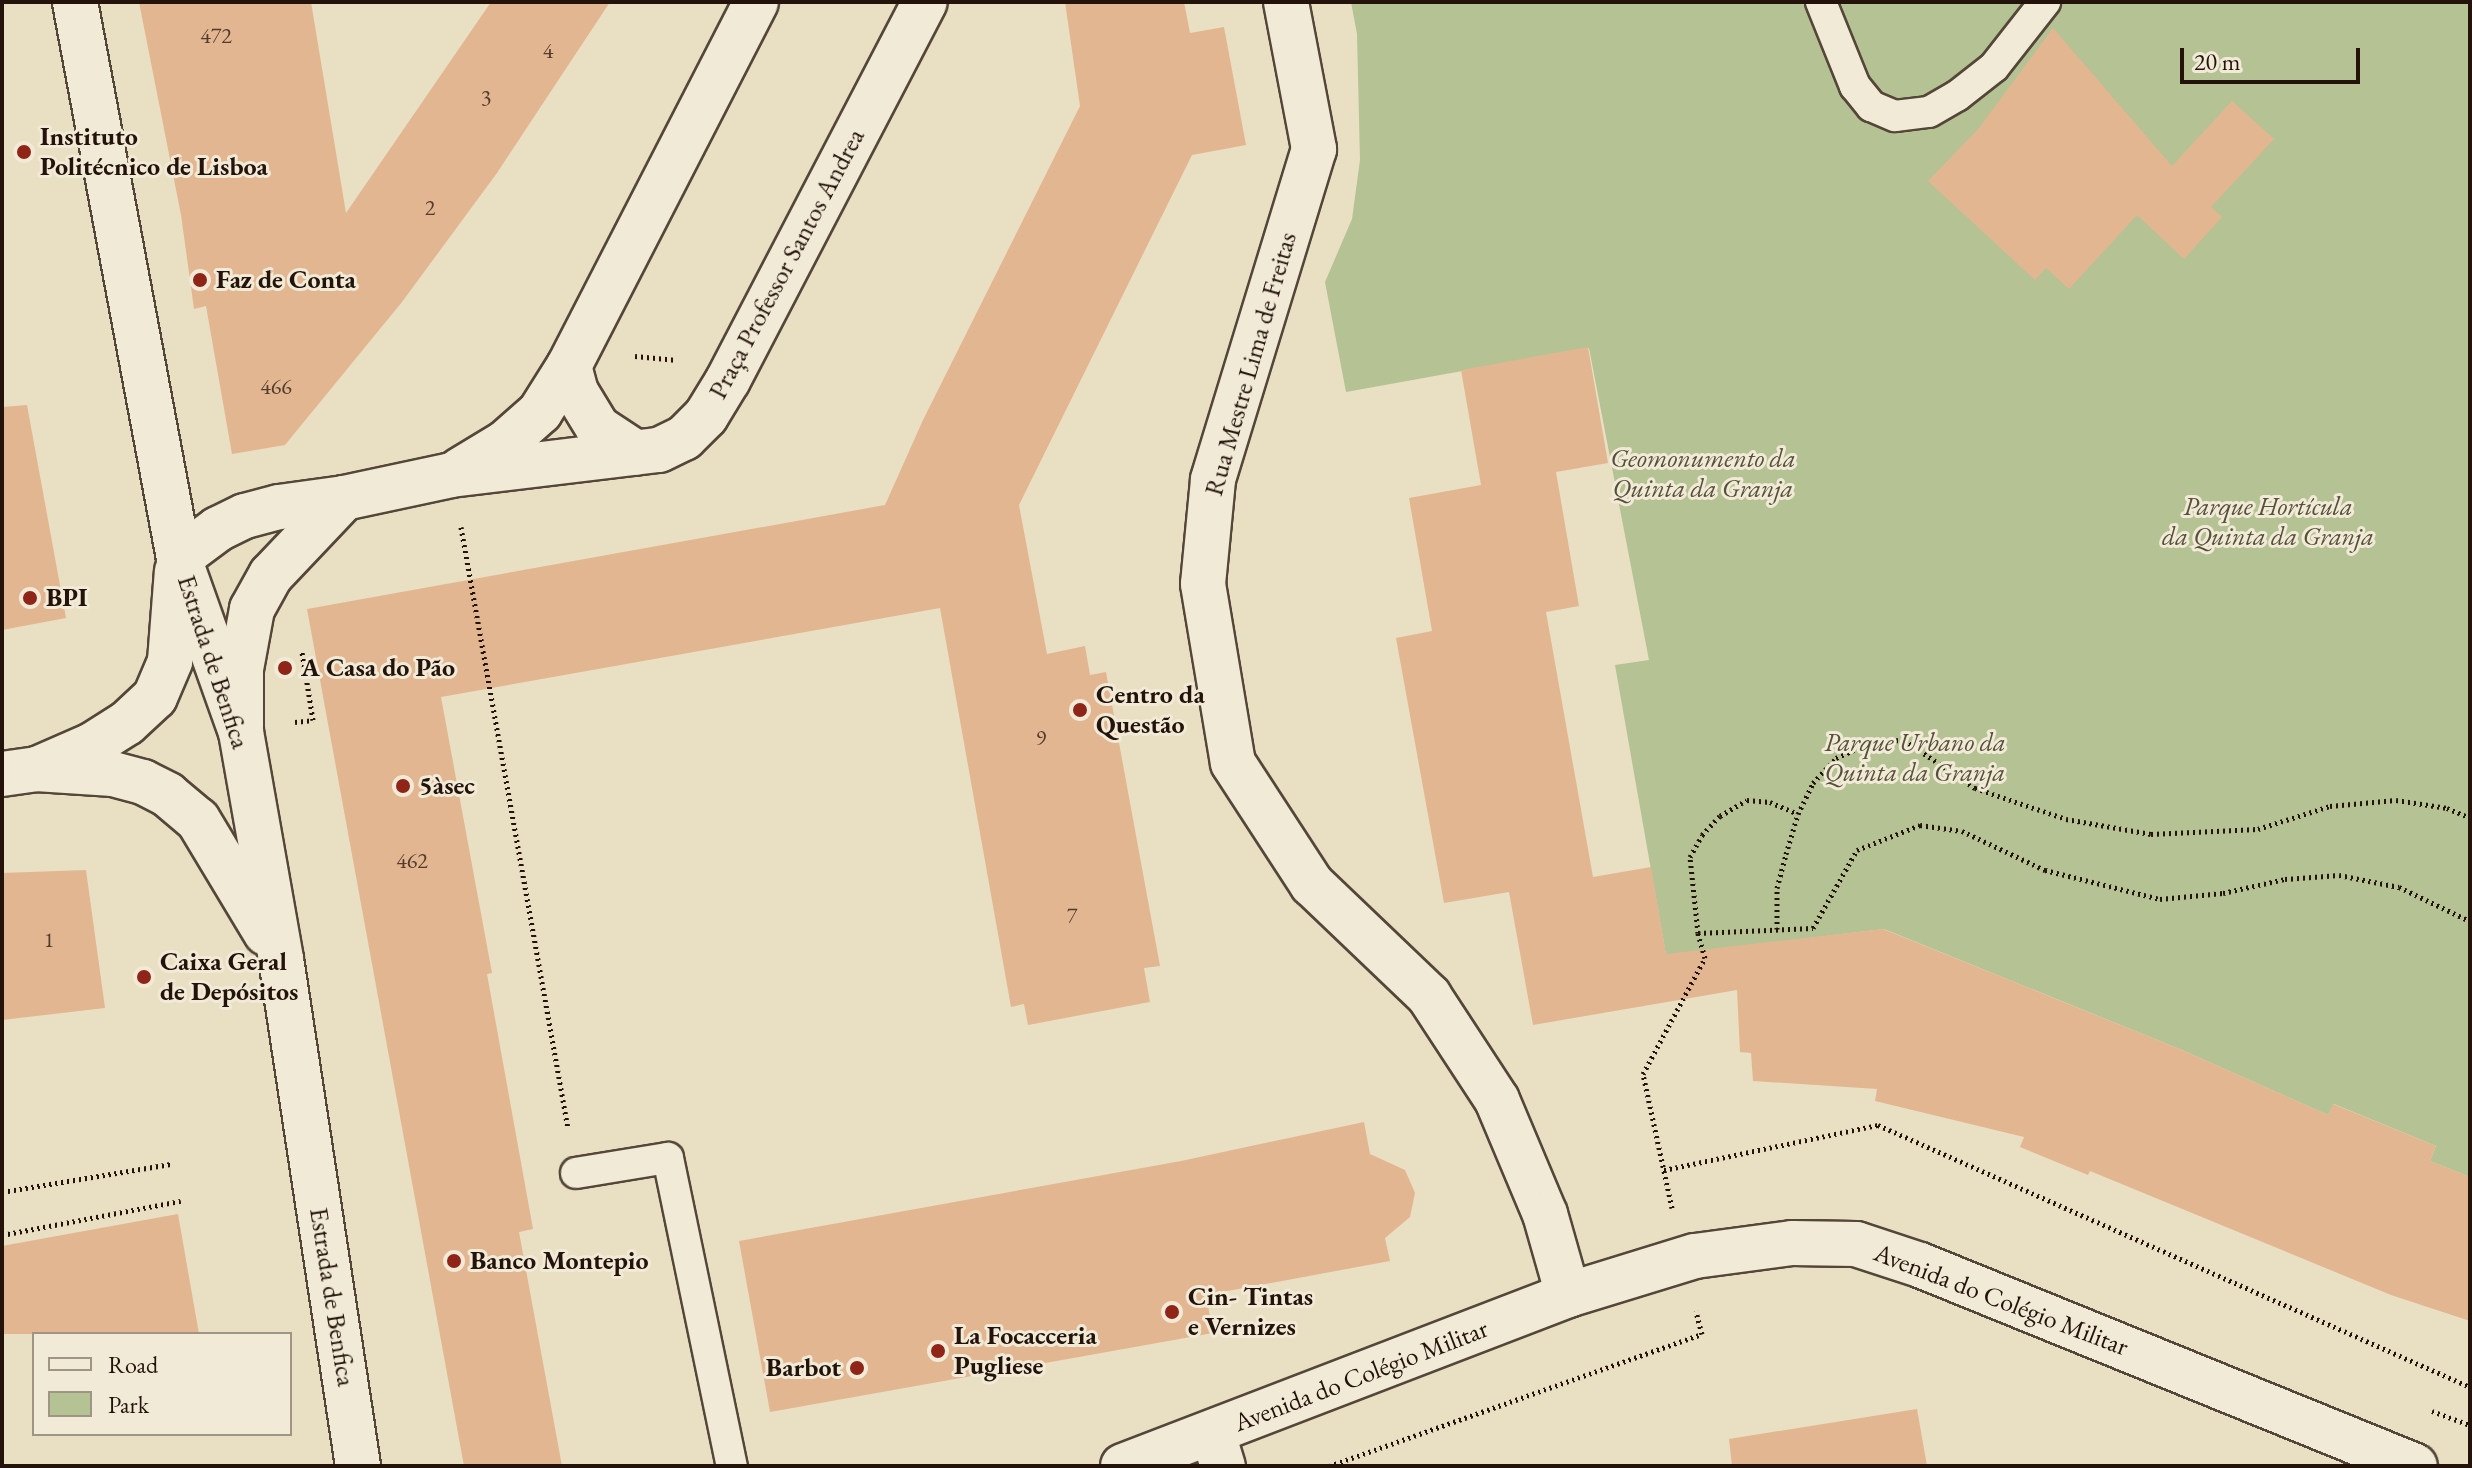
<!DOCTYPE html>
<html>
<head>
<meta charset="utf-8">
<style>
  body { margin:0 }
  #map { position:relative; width:2472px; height:1468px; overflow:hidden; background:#e9dfc2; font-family:"EB Garamond",serif }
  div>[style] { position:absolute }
  .green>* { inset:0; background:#b5c294 }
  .building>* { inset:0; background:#e3b692 }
  .path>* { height:5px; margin-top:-2.5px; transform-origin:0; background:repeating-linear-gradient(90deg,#23130a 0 2px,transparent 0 6px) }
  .roads { filter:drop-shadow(2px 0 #544638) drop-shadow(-2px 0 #544638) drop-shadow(0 2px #544638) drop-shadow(0 -2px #544638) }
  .service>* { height:30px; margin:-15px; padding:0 15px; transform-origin:15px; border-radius:15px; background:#f1ead7 }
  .minor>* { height:44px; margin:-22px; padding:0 22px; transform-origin:22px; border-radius:22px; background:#f1ead7 }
  .tertiary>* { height:44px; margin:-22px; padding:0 22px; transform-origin:22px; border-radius:22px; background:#f1ead7 }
  .dots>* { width:22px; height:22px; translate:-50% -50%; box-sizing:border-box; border:4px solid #f1ead7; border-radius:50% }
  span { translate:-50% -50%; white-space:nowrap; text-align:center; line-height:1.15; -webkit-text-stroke:6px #f1ead7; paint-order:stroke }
  .number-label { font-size:22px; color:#533c2c }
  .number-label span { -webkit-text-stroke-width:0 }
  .poi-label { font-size:26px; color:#23130a; font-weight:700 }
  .left { translate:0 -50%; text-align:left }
  .right { translate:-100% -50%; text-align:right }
  .street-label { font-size:26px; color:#23130a }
  .park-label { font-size:26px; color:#56503a; font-style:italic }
  .frame { position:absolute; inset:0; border:4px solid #23130a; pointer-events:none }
  .legend { position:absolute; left:32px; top:1332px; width:260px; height:104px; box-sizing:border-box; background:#f1ead7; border:2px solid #9f9485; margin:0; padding:10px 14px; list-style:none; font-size:24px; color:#23130a }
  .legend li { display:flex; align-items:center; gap:16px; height:40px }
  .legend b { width:40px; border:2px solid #9f9485 }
  .scale { position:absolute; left:2180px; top:48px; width:180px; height:36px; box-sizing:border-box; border:4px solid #23130a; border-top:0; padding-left:10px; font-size:24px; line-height:28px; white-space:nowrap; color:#23130a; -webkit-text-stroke:6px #f1ead7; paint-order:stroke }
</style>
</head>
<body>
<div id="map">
  <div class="green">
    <i style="clip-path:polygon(1351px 2px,2470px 2px,2470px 1177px,2430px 1161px,2436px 1146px,2334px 1104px,2328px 1115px,2182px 1050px,1884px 929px,1666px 955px,1615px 665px,1649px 660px,1589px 348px,1346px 392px,1325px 282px,1352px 219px,1360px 160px,1357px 34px)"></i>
  </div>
  <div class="building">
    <i style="clip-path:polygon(139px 2px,311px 2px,346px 213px,491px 2px,610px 2px,497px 173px,402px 302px,285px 445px,232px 454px,206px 306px,194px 309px,181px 215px)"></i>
    <i style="clip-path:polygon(1065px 2px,1184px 2px,1190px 33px,1224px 27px,1246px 145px,1192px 155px,1019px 505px,1047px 654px,1085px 646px,1090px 675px,1106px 672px,1160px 966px,1144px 968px,1150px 1002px,1028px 1025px,1024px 1004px,1011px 1007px,940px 608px,441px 697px,492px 973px,487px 974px,533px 1229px,519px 1232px,562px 1466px,464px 1466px,307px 609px,885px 505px,923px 420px,1080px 106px)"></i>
    <i style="clip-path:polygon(2053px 28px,2172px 166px,2232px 101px,2274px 139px,2211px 207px,2222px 217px,2184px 259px,2137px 215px,2069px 289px,2046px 268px,2035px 280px,1928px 181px,1979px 128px)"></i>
    <i style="clip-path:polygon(1588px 347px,1608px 463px,1556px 472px,1579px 606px,1546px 612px,1593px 877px,1651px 867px,1666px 954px,1883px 929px,2182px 1050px,2328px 1115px,2333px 1104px,2436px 1146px,2430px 1161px,2470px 1177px,2470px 1321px,2391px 1295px,2090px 1171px,2088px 1175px,2020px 1147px,2024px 1137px,1875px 1101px,1877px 1089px,1753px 1081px,1751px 1053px,1740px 1052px,1737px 990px,1533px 1025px,1509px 892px,1444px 903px,1396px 638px,1432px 631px,1409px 498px,1481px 485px,1461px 370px)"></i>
    <i style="clip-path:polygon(27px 405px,66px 618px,2px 630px,2px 407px)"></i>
    <i style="clip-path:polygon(86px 870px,105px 1008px,2px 1020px,2px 873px)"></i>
    <i style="clip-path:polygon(1364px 1122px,1370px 1154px,1405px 1170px,1415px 1193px,1410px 1217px,1385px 1238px,1390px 1261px,1206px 1295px,1213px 1333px,770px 1412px,739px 1241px,1181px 1161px)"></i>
    <i style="clip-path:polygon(178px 1214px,199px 1334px,2px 1334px,2px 1246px)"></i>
    <i style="clip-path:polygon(1917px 1409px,1927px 1466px,1732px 1466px,1729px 1439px)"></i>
  </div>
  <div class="path">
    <i style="left:635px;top:356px;width:42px;rotate:5.4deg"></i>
    <i style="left:461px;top:527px;width:610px;rotate:79.91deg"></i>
    <i style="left:295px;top:722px;width:18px;rotate:-6deg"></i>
    <i style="left:313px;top:720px;width:69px;rotate:-99.2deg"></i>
    <i style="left:1777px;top:929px;width:41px;rotate:-90deg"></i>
    <i style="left:1777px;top:888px;width:35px;rotate:-75deg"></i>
    <i style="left:1786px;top:854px;width:42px;rotate:-73.3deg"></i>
    <i style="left:1798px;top:814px;width:34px;rotate:-64deg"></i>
    <i style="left:1813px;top:783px;width:34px;rotate:-47deg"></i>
    <i style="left:1836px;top:758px;width:39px;rotate:-24deg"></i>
    <i style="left:1872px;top:742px;width:32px;rotate:-4deg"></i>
    <i style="left:1904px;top:740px;width:86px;rotate:34.1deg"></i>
    <i style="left:1975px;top:788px;width:96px;rotate:18.8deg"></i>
    <i style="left:2066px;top:819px;width:86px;rotate:10deg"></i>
    <i style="left:2151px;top:834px;width:107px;rotate:-2.7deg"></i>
    <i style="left:2258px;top:829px;width:76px;rotate:-17.7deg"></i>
    <i style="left:2330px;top:806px;width:66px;rotate:-5.2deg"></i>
    <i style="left:2396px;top:800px;width:52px;rotate:8.9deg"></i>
    <i style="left:2447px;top:808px;width:25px;rotate:23deg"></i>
    <i style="left:1698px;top:933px;width:115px;rotate:-2.5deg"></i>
    <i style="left:1813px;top:928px;width:90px;rotate:-60.6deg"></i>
    <i style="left:1857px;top:850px;width:68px;rotate:-21.6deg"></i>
    <i style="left:1920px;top:825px;width:42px;rotate:8.1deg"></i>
    <i style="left:1962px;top:831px;width:92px;rotate:25.2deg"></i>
    <i style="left:2045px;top:870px;width:119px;rotate:14.2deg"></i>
    <i style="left:2160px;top:899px;width:63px;rotate:-5.4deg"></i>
    <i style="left:2223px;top:893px;width:64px;rotate:-12.7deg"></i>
    <i style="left:2285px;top:879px;width:54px;rotate:-4.2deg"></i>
    <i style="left:2339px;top:875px;width:61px;rotate:11.3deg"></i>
    <i style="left:2399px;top:887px;width:79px;rotate:25.6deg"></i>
    <i style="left:1664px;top:1170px;width:219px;rotate:-11.9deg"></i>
    <i style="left:1878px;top:1125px;width:647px;rotate:23.87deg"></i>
    <i style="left:2px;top:1192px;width:171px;rotate:-9.4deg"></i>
    <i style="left:1672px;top:1208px;width:137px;rotate:-102.2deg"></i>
    <i style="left:1643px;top:1074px;width:132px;rotate:-61.9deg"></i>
    <i style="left:1705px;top:958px;width:26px;rotate:-106deg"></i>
    <i style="left:1698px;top:933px;width:76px;rotate:-96deg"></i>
    <i style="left:1690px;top:857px;width:25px;rotate:-61deg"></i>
    <i style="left:1702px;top:835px;width:26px;rotate:-47deg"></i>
    <i style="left:1720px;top:816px;width:31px;rotate:-31deg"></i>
    <i style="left:1747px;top:800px;width:23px;rotate:5deg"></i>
    <i style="left:1770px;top:802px;width:30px;rotate:23deg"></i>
    <i style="left:2px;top:1235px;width:182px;rotate:-10.8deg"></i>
    <i style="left:2432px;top:1411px;width:40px;rotate:20.2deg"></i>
    <i style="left:1329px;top:1466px;width:396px;rotate:-19.5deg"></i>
    <i style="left:1702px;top:1334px;width:24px;rotate:-105deg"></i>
  </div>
  <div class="roads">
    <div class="service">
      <i style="left:1821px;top:2px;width:91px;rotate:68deg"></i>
      <i style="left:1855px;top:86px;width:26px;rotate:51deg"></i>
      <i style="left:1871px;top:106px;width:26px;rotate:23deg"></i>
      <i style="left:1895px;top:116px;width:34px;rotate:-7deg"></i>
      <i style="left:1929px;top:112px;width:32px;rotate:-30deg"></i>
      <i style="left:1957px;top:96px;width:47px;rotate:-38.1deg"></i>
      <i style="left:1994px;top:67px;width:83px;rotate:-51.9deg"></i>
      <i style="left:576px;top:1173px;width:93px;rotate:-9.3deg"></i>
      <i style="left:668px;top:1158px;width:315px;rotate:78.3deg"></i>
    </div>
    <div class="minor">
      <i style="left:1286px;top:2px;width:150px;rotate:79.2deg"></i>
      <i style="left:1314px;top:149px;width:346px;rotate:107deg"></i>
      <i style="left:1213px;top:480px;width:104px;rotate:95.5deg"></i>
      <i style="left:1203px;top:584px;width:181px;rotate:80.5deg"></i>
      <i style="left:1233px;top:763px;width:145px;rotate:56.9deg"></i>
      <i style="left:1312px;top:884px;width:162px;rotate:43.7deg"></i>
      <i style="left:1429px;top:996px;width:124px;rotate:56.8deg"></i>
      <i style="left:1497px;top:1100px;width:124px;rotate:67.2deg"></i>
      <i style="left:1545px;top:1214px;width:84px;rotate:74.1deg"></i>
      <i style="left:569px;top:366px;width:27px;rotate:75deg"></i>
      <i style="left:576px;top:392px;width:42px;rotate:58.6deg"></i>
      <i style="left:598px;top:428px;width:45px;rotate:33.3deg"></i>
      <i style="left:460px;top:470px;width:52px;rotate:-31deg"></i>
      <i style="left:505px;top:443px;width:47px;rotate:-41.5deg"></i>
      <i style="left:540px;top:412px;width:54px;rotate:-57.8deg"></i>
      <i style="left:569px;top:366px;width:409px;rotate:-62.8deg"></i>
      <i style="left:179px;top:558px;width:49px;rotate:-36.6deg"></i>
      <i style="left:218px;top:529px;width:30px;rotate:-26deg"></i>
      <i style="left:245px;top:516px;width:35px;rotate:-15deg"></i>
      <i style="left:279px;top:507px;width:66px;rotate:-7.9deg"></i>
      <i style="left:344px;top:498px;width:109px;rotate:-12.1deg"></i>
      <i style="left:451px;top:475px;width:209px;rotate:-6.9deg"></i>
      <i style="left:659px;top:450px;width:28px;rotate:-26deg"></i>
      <i style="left:684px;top:438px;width:31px;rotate:-45deg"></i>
      <i style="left:706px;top:416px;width:42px;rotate:-58.6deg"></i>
      <i style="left:728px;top:380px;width:426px;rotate:-62.5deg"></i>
      <i style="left:241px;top:726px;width:57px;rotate:-90deg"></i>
      <i style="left:241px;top:669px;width:61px;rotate:-79.6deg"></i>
      <i style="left:252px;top:609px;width:39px;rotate:-61deg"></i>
      <i style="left:271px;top:575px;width:106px;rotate:-46.5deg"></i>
      <i style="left:1213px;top:1434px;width:34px;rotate:73deg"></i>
    </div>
    <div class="tertiary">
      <i style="left:75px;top:2px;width:566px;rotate:79.41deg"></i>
      <i style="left:179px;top:558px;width:185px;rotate:70.4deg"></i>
      <i style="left:241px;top:732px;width:230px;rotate:80deg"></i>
      <i style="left:281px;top:959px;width:513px;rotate:81.36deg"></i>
      <i style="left:42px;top:767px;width:55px;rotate:-23.7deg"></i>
      <i style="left:92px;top:745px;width:41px;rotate:-32.2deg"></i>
      <i style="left:127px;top:723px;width:38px;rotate:-43deg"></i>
      <i style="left:155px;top:697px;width:39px;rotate:-67deg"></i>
      <i style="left:170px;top:661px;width:90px;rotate:-85.6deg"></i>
      <i style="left:2px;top:774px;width:34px;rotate:-8deg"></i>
      <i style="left:36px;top:769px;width:77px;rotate:3.7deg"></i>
      <i style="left:113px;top:774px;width:31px;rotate:15deg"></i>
      <i style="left:143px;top:782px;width:28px;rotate:27deg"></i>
      <i style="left:168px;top:795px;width:39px;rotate:40deg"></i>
      <i style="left:198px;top:820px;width:132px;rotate:59deg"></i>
      <i style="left:1123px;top:1466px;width:477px;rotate:-21deg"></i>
      <i style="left:1568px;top:1295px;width:133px;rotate:-17.1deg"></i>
      <i style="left:1695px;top:1256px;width:98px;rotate:-7.6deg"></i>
      <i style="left:1792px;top:1243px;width:64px;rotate:0.9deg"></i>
      <i style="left:1856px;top:1244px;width:67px;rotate:18.2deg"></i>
      <i style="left:1920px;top:1265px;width:534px;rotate:22.1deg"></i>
    </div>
  </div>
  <div class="dots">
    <i style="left:24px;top:152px;background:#8f2418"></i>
    <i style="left:200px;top:280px;background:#8f2418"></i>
    <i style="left:30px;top:598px;background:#8f2418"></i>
    <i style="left:285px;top:668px;background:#8f2418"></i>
    <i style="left:1080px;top:710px;background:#8f2418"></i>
    <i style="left:403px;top:786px;background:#8f2418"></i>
    <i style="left:144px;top:977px;background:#8f2418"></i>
    <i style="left:454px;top:1261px;background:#8f2418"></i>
    <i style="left:1172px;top:1312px;background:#8f2418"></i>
    <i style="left:938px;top:1351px;background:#8f2418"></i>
    <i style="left:857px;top:1368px;background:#8f2418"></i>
  </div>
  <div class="number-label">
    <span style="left:216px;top:36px">472</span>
    <span style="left:548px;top:51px">4</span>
    <span style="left:486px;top:98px">3</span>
    <span style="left:430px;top:208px">2</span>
    <span style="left:276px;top:387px">466</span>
    <span style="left:1041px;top:738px">9</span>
    <span style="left:412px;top:861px">462</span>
    <span style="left:1072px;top:916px">7</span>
    <span style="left:49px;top:940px">1</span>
  </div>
  <div class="poi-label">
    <span class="left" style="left:40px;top:152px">Instituto<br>Politécnico de Lisboa</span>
    <span class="left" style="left:216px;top:280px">Faz de Conta</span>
    <span class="left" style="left:46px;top:598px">BPI</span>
    <span class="left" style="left:301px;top:668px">A Casa do Pão</span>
    <span class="left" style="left:1096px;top:710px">Centro da<br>Questão</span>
    <span class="left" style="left:419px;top:786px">5àsec</span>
    <span class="left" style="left:160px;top:977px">Caixa Geral<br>de Depósitos</span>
    <span class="left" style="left:470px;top:1261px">Banco Montepio</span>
    <span class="left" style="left:1188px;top:1312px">Cin- Tintas<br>e Vernizes</span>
    <span class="left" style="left:954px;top:1351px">La Focacceria<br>Pugliese</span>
    <span class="right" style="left:841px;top:1368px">Barbot</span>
  </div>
  <div class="street-label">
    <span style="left:787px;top:264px;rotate:-62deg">Praça Professor Santos Andrea</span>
    <span style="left:1251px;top:364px;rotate:-74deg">Rua Mestre Lima de Freitas</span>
    <span style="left:213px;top:662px;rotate:72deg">Estrada de Benfica</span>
    <span style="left:332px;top:1297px;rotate:81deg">Estrada de Benfica</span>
    <span style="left:2001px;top:1300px;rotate:21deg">Avenida do Colégio Militar</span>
    <span style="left:1361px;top:1376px;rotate:-21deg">Avenida do Colégio Militar</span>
  </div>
  <div class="park-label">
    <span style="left:1703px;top:474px">Geomonumento da<br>Quinta da Granja</span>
    <span style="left:2268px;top:522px">Parque Hortícula<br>da Quinta da Granja</span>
    <span style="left:1915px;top:758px">Parque Urbano da<br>Quinta da Granja</span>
  </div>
  <div class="frame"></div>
  <ul class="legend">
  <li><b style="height:10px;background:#f1ead7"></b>Road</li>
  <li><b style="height:22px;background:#b5c294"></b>Park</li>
  </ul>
  <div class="scale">20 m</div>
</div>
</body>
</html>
